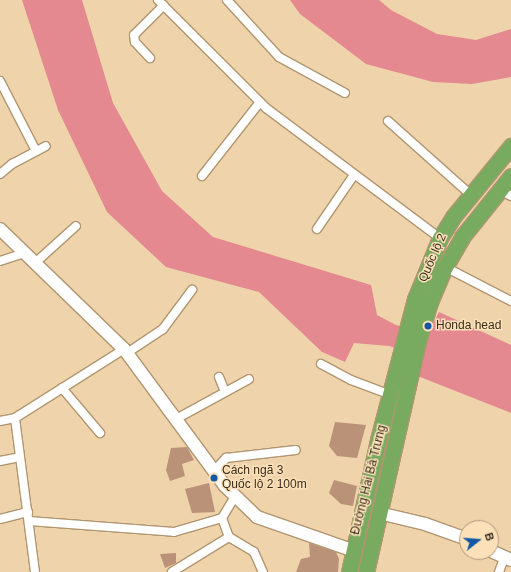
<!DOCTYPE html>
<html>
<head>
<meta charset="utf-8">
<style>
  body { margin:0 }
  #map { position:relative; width:511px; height:572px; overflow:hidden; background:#efd3ab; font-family:Helvetica,sans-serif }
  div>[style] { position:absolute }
  .water>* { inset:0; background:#e3898f }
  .building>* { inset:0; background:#b99277 }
  .roads { filter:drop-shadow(1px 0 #b09670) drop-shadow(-1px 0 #b09670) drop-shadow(0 1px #b09670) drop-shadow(0 -1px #b09670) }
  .street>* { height:8px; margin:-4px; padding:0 4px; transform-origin:4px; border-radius:4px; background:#fff }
  .secondary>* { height:12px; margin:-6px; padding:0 6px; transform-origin:6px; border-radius:6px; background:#fff }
  .highway>* { height:15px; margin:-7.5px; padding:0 7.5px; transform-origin:7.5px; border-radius:7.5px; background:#78ab5f }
  .dots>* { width:11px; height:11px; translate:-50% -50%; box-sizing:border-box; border:2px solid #fce0b8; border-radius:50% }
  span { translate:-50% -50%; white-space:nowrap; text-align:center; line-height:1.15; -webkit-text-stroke:3px #fce0b8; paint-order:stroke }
  .street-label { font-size:12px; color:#382e1e }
  .poi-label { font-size:12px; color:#382e1e }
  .left { translate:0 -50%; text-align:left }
  .north { position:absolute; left:459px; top:520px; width:40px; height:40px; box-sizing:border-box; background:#fce0b8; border:1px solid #ae997a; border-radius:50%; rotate:73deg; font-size:11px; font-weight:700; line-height:16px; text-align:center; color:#382e1e }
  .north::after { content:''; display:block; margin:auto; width:14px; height:18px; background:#1256a6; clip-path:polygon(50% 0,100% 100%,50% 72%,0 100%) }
</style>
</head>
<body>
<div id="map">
  <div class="water">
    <i style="clip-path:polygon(22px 0,82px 0,113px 103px,162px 191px,213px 237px,371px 285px,377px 315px,396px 325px,428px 333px,439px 312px,511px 345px,511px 413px,415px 375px,420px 356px,389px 346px,354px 343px,345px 362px,322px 352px,259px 292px,166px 267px,107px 212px,58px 110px)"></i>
    <i style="clip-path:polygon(290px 0,379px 0,391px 10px,437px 34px,476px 40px,511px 29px,511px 77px,472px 84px,433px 82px,366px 64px,300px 14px)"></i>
  </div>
  <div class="building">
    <i style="clip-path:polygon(335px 422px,366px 425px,357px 458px,337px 456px,329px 446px)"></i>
    <i style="clip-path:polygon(187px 447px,194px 460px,182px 464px,185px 476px,170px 481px,166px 470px,171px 448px)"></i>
    <i style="clip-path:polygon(334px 480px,357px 486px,353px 506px,341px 504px,329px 493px)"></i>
    <i style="clip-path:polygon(209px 483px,215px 512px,192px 513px,185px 489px)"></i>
    <i style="clip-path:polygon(309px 543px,336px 552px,339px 559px,338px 572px,296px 572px,301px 559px,310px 557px)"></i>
    <i style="clip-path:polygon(176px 553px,176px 563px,165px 568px,160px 554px)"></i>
  </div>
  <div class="roads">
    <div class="street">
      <i style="left:158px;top:0;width:153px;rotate:45deg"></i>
      <i style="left:266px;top:108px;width:217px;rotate:36.8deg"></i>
      <i style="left:227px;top:0;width:77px;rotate:47.6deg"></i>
      <i style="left:279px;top:57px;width:75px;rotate:28.6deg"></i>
      <i style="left:150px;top:58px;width:22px;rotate:-133deg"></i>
      <i style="left:135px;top:42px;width:7px;rotate:-98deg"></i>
      <i style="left:134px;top:35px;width:42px;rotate:-45deg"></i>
      <i style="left:0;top:81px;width:79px;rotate:62.8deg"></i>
      <i style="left:388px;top:121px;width:110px;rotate:41.7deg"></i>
      <i style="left:0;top:174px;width:16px;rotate:-40deg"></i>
      <i style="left:12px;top:164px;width:38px;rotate:-28deg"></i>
      <i style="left:202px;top:176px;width:94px;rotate:-51.9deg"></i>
      <i style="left:500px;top:190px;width:13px;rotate:29deg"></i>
      <i style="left:317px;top:229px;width:65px;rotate:-55.6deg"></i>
      <i style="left:0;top:261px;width:25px;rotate:-18deg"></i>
      <i style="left:35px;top:263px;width:55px;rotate:-42.1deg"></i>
      <i style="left:445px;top:267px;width:74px;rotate:27.3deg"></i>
      <i style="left:127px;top:353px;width:43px;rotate:-33.7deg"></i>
      <i style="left:163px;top:329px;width:49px;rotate:-53.4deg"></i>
      <i style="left:321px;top:364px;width:34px;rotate:28deg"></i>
      <i style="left:351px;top:380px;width:43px;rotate:20.6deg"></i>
      <i style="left:219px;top:377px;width:16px;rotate:68deg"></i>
      <i style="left:62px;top:388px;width:59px;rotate:49.8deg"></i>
      <i style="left:15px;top:418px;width:155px;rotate:82.6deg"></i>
      <i style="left:176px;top:419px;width:83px;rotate:-28.7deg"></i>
      <i style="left:0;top:421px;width:15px;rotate:-11deg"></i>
      <i style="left:15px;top:418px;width:129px;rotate:-32.3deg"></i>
      <i style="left:0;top:461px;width:20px;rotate:-11deg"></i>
      <i style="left:214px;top:471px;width:18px;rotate:-47deg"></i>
      <i style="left:226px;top:458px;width:70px;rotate:-6.5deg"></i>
      <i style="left:222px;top:518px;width:20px;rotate:70deg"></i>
      <i style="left:229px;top:537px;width:29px;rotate:31deg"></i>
      <i style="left:254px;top:552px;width:22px;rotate:66deg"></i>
      <i style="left:0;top:519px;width:29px;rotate:-14deg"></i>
      <i style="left:29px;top:521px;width:145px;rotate:4.3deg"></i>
      <i style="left:174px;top:532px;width:50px;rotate:-16.3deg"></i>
      <i style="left:222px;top:518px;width:26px;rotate:-59deg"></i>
      <i style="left:172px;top:572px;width:67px;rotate:-31.6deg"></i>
      <i style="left:499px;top:572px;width:15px;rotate:-70deg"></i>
    </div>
    <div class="secondary">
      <i style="left:0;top:229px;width:173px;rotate:44.1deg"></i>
      <i style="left:124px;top:349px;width:170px;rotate:53.6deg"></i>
      <i style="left:225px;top:486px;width:45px;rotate:44.1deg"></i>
      <i style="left:257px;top:517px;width:101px;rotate:19.2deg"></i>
      <i style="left:379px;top:513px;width:47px;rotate:13.4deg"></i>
      <i style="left:425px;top:524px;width:45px;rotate:19.7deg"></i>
      <i style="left:491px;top:551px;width:22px;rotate:24deg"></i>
    </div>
    <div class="highway">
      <i style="left:349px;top:572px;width:135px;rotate:-77.6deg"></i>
      <i style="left:378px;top:440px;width:146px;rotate:-75.3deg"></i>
      <i style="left:415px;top:299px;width:66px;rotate:-67.7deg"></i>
      <i style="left:440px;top:238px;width:25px;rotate:-58deg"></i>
      <i style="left:453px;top:217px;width:92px;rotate:-50.8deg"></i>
      <i style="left:366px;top:572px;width:237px;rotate:-77.3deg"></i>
      <i style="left:418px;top:341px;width:41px;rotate:-72.9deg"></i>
      <i style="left:430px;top:302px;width:38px;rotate:-67deg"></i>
      <i style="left:445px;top:267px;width:34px;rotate:-60deg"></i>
      <i style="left:462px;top:237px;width:78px;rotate:-51.2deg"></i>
    </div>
  </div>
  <div class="dots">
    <i style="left:428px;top:326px;background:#1256a6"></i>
    <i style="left:214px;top:478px;background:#1256a6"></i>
  </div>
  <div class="street-label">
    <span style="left:433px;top:258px;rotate:-66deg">Quốc lộ 2</span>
    <span style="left:369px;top:480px;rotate:-76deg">Đường Hai Bà Trưng</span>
  </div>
  <div class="poi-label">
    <span class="left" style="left:436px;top:326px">Honda head</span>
    <span class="left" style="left:222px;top:478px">Cách ngã 3<br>Quốc lộ 2 100m</span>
  </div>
  <div class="north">B</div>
</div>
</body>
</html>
